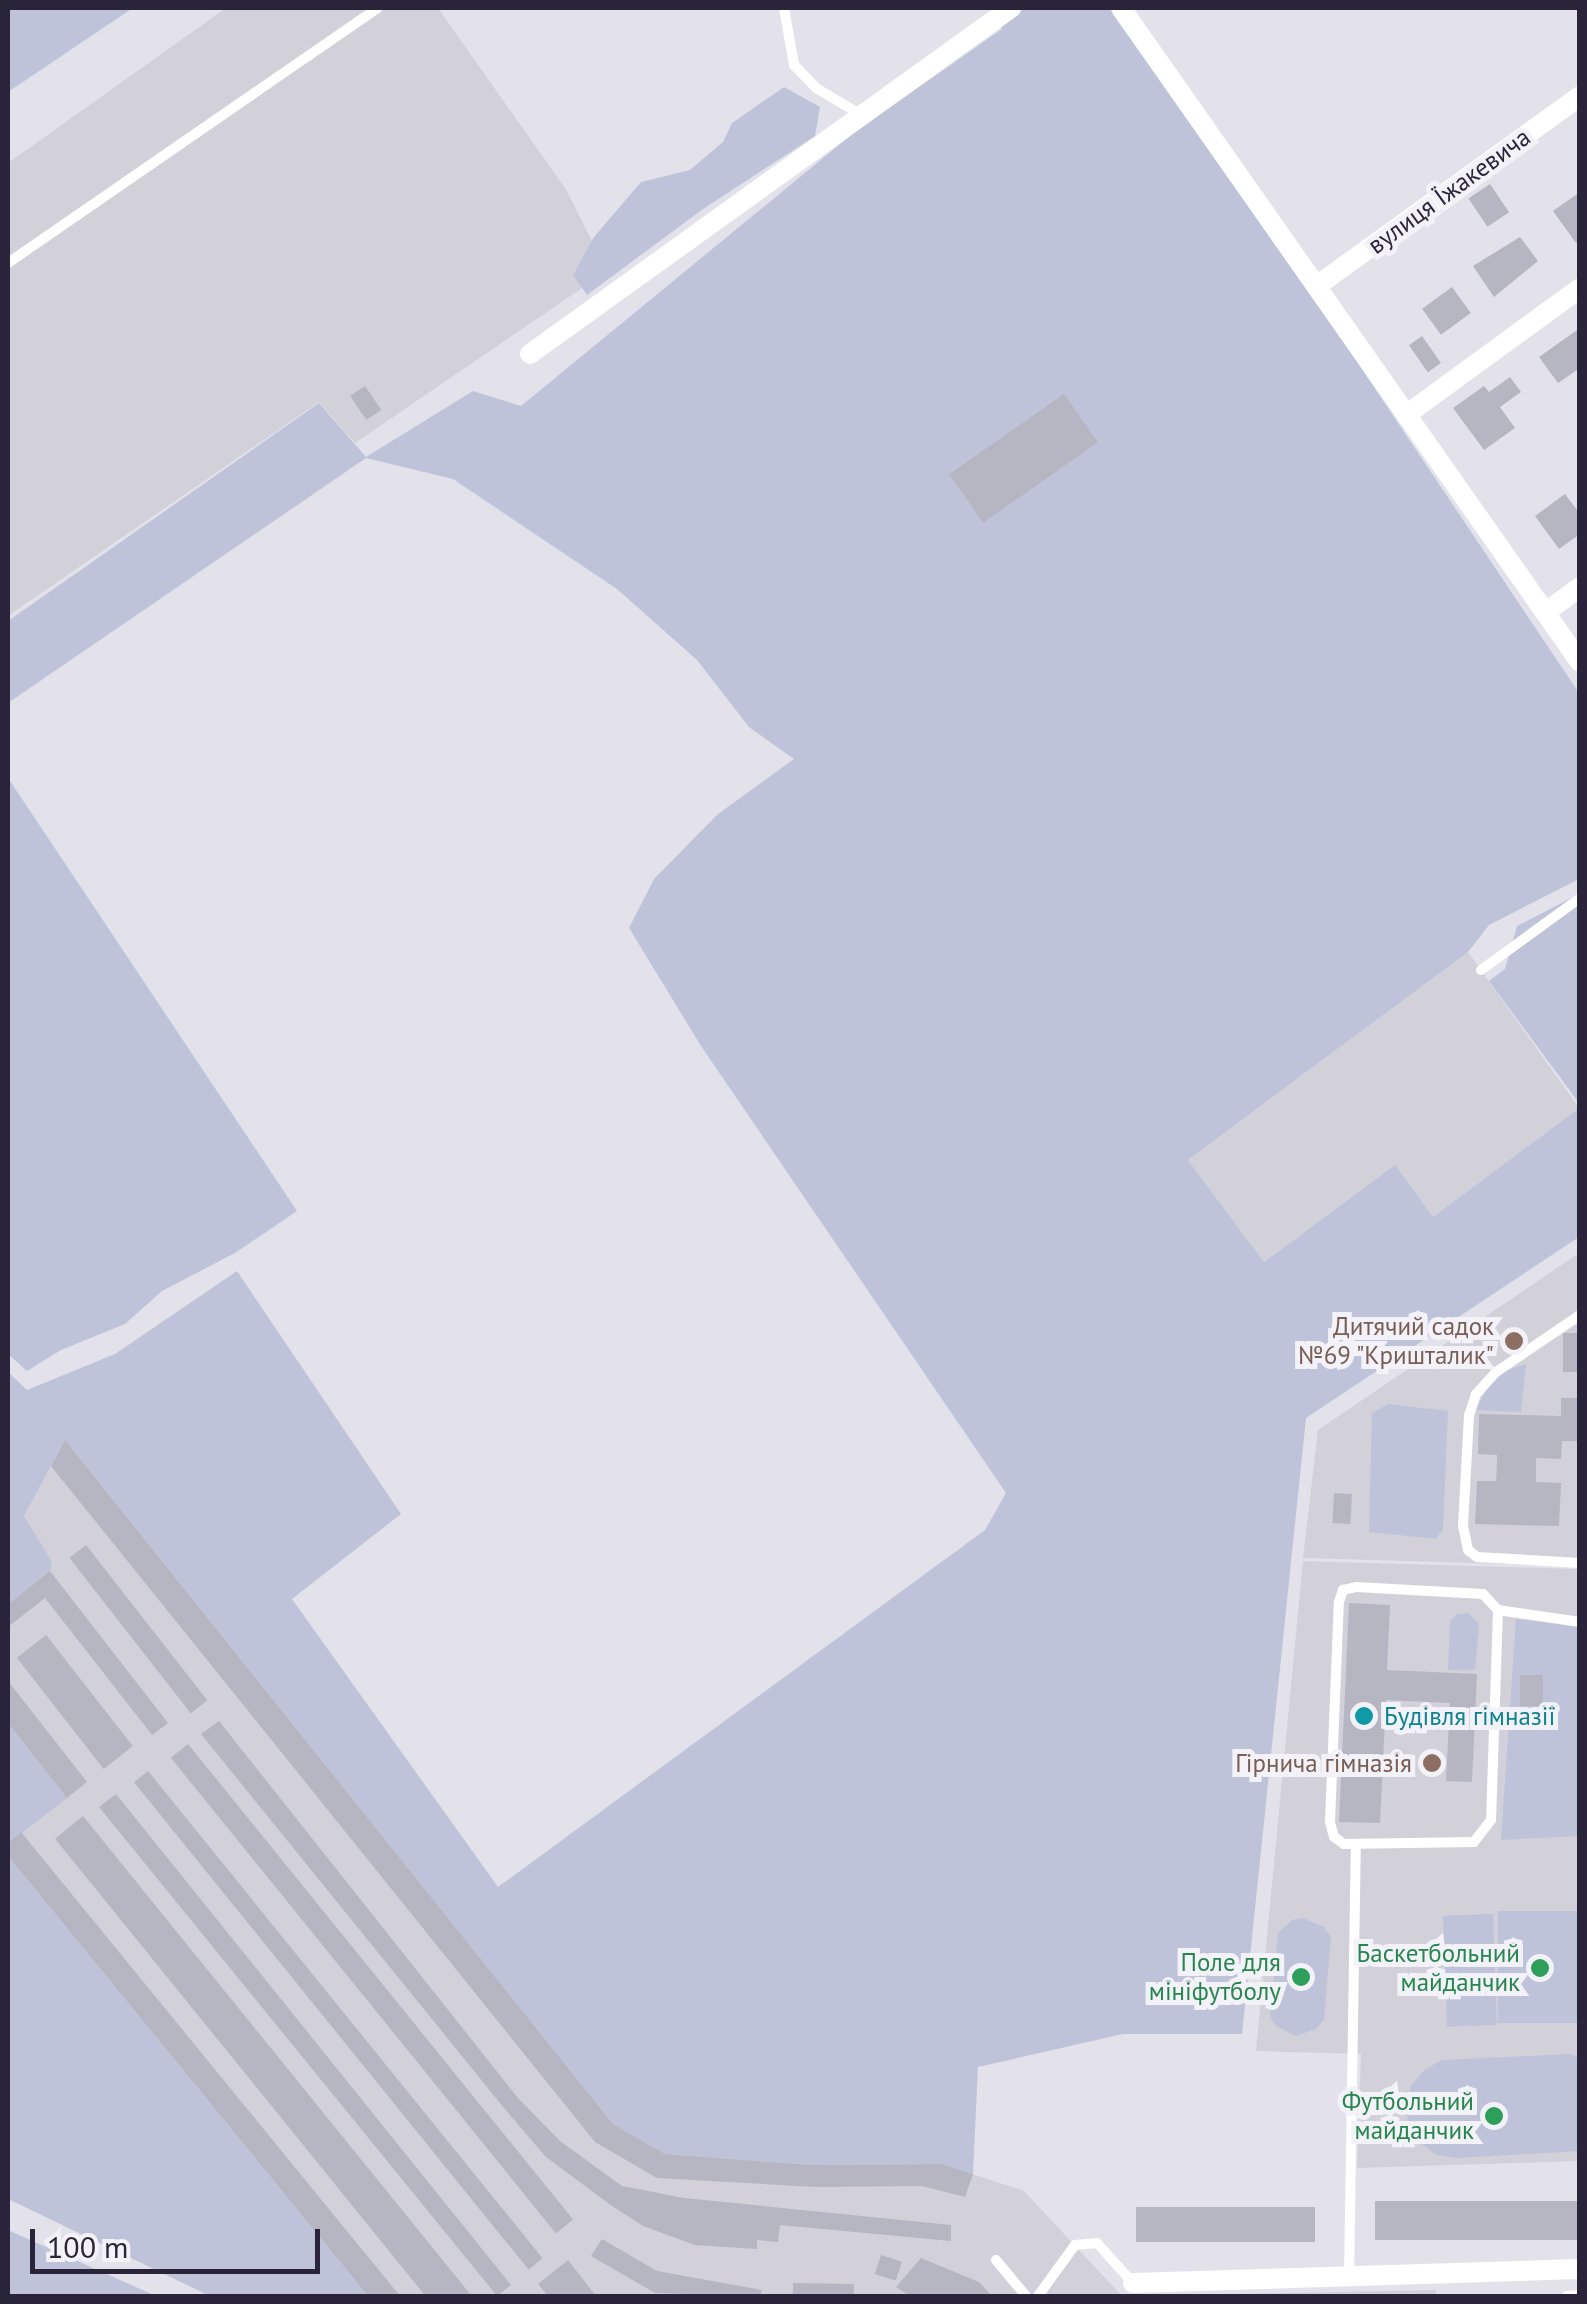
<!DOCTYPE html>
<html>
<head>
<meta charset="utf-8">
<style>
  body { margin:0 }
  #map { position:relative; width:1587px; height:2304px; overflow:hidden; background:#e3e2eb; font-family:"PT Sans",sans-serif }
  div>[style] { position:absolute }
  .built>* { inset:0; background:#d2d1da }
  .green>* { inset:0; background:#bec3d9; transform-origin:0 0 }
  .building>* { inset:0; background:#b6b5c2; transform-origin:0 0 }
  .lane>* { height:10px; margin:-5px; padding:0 5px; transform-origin:5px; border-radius:5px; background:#fff }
  .street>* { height:20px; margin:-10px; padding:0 10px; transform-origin:10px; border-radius:10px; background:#fff }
  .dots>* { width:28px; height:28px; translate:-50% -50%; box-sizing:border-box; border:5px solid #f3f2f8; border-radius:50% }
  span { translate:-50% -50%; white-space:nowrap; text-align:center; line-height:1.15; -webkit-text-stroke:10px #f3f2f8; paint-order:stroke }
  .street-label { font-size:25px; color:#2a243a }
  .education-label { font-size:25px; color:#785e54 }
  .right { translate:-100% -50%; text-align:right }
  .culture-label { font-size:25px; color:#0d838f }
  .left { translate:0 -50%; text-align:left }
  .leisure-label { font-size:25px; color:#27864d }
  .frame { position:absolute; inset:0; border:10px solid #2a243a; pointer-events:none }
  .scale { position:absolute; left:30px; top:2229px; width:290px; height:45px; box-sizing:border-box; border:5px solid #2a243a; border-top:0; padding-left:12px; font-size:30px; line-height:35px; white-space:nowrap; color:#2a243a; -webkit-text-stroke:8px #f3f2f8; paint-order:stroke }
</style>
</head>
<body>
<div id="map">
  <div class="built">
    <i style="clip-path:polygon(226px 8px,438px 8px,567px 191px,607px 271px,355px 443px,319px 402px,8px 616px,8px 163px)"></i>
    <i style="clip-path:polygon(1468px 952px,1579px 1108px,1433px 1217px,1394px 1166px,1264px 1262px,1188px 1160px)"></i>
    <i style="clip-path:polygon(1579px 1253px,1579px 1566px,1303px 1558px,1318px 1430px)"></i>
    <i style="clip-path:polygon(65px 1440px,613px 2124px,665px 2154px,811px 2165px,942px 2164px,1024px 2191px,1122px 2296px,1436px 2290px,1436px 2296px,368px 2296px,8px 1856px,8px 1844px,66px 1798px,8px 1723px,8px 1604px,50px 1571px,24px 1516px)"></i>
    <i style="clip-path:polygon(1303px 1561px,1579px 1569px,1579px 2161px,1357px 2168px,1361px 2054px,1256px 2051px)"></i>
  </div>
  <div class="green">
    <i style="clip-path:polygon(8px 8px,133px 8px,8px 92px)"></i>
    <i style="clip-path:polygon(988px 8px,1110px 8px,1266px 226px,1579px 693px,1579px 879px,1489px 925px,1468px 952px,1188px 1160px,1264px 1262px,1395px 1165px,1433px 1217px,1579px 1108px,1579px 1237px,1306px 1418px,1242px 2034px,1123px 2034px,978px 2067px,973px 2174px,942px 2164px,811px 2165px,665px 2154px,613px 2124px,65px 1440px,24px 1516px,52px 1562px,50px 1571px,8px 1604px,8px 1372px,27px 1390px,115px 1354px,237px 1271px,401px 1514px,292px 1599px,498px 1887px,985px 1530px,1006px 1493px,701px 1046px,629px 928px,654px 879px,718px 814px,794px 759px,749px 727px,697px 660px,617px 589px,453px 479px,366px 458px,8px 703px,8px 621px,319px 403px,366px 457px,473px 391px,521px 406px,856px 131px,1002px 29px)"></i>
    <i style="clip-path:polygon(784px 87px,820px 107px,815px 136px,703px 209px,587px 295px,573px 275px,594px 237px,641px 182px,690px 170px,723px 142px,732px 123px)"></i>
    <i style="clip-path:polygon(8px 778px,297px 1211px,235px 1253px,162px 1291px,125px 1324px,61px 1350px,27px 1371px,8px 1354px)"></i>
    <i style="clip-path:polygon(1579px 894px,1579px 1103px,1489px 981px,1505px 969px,1517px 926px)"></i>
    <i style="clip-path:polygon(1526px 1364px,1521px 1412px,1476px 1410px,1489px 1384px,1505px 1371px)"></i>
    <i style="clip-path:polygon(1388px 1404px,1448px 1411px,1443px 1529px,1436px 1539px,1369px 1532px,1372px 1413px)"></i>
    <i style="clip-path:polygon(1468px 1613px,1479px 1624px,1475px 1670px,1448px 1670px,1450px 1621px,1457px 1614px)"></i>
    <i style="clip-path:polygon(1516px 1619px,1579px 1627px,1579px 1836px,1501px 1840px)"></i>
    <i style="clip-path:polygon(8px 1723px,67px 1798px,8px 1844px)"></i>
    <i style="clip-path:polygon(8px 1856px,368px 2296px,210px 2296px,8px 2199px)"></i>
    <i style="left:1579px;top:1911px;width:112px;height:81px;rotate:90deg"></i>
    <i style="left:1493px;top:1914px;width:111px;height:50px;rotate:88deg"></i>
    <i style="clip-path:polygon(1303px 1918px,1324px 1927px,1331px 1937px,1324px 2020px,1316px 2029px,1296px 2036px,1276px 2026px,1270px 2017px,1278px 1933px,1292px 1920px)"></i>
    <i style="clip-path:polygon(1569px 2054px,1579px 2057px,1579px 2151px,1456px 2158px,1437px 2155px,1420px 2143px,1409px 2126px,1406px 2106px,1411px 2086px,1424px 2070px,1442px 2060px)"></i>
    <i style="clip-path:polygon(8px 2230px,156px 2296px,8px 2296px)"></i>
  </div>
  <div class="building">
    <i style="left:1490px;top:184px;width:34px;height:26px;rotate:56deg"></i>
    <i style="clip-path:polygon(1580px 192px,1580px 241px,1576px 243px,1553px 211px)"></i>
    <i style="clip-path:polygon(1520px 237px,1538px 261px,1494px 297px,1473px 266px)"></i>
    <i style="left:1452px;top:287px;width:32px;height:37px;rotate:54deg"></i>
    <i style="clip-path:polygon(1580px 328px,1580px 368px,1558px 383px,1539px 357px)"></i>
    <i style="left:1422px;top:336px;width:33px;height:16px;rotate:55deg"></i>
    <i style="clip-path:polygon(1510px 377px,1521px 392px,1500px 407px,1515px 428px,1484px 450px,1453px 408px,1484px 386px,1489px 392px)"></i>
    <i style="left:365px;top:386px;width:29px;height:18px;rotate:56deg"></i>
    <i style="left:1064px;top:394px;width:59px;height:140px;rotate:55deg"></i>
    <i style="clip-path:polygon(1565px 494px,1580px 514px,1580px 534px,1559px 549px,1535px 516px)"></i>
    <i style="left:1563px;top:1333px;width:17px;height:39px"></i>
    <i style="clip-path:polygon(1561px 1398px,1580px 1398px,1580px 1441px,1562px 1441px,1561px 1459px,1536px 1458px,1536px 1482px,1561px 1483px,1559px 1526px,1475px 1524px,1477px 1481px,1496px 1481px,1497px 1465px,1497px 1455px,1478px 1454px,1479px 1414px,1561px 1416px)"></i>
    <i style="clip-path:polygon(65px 1440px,613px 2124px,665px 2154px,811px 2165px,942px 2164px,973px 2174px,965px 2197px,922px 2186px,817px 2187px,657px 2178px,595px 2142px,51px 1466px)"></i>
    <i style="left:1334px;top:1493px;width:18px;height:30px;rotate:3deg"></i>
    <i style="left:86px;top:1545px;width:197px;height:21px;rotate:52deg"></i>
    <i style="clip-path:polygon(50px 1571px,168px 1723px,152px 1735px,45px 1598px,8px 1627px,8px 1604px)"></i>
    <i style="clip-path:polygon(1349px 1603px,1390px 1605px,1387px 1670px,1477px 1674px,1472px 1782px,1446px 1781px,1450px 1703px,1386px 1700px,1380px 1823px,1339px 1822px)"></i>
    <i style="left:46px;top:1635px;width:141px;height:37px;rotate:52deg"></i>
    <i style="left:1543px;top:1675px;width:31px;height:23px;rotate:90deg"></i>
    <i style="clip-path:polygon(8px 1681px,87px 1782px,67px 1798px,8px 1723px)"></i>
    <i style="clip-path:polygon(219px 1721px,518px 2098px,560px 2141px,622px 2186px,684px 2198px,951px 2225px,951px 2241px,780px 2225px,778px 2242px,757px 2240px,757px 2249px,695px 2245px,643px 2226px,612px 2206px,546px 2157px,504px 2108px,201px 1734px)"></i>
    <i style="left:188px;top:1744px;width:612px;height:22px;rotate:51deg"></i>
    <i style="left:148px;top:1771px;width:627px;height:18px;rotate:51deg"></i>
    <i style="clip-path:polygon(116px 1794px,511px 2285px,497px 2296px,99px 1807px)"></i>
    <i style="left:83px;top:1816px;width:615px;height:36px;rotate:51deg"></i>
    <i style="clip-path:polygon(21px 1832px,400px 2296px,368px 2296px,8px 1856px,8px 1844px)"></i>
    <i style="left:1580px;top:2201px;width:39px;height:205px;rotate:90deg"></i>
    <i style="left:1315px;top:2207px;width:35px;height:179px;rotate:90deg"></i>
    <i style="clip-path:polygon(602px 2239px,657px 2271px,762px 2290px,760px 2296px,655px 2293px,591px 2256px)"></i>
    <i style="left:881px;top:2255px;width:22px;height:20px;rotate:18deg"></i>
    <i style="clip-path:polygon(921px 2258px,979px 2282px,992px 2296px,910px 2296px,896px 2287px)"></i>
    <i style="clip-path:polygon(568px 2260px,596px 2296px,548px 2296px,538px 2284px)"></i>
    <i style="left:793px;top:2283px;width:61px;height:13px;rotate:1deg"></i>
  </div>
  <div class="lane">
    <i style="left:784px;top:8px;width:58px;rotate:80deg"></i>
    <i style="left:794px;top:65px;width:32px;rotate:46deg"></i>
    <i style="left:816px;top:88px;width:51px;rotate:30.6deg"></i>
    <i style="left:8px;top:263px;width:449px;rotate:-34.6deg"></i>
    <i style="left:1481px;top:970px;width:122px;rotate:-36deg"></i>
    <i style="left:1580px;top:1315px;width:102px;rotate:145.8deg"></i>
    <i style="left:1496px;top:1372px;width:30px;rotate:132deg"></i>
    <i style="left:1476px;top:1394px;width:22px;rotate:108deg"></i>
    <i style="left:1469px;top:1415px;width:111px;rotate:93.1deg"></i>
    <i style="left:1463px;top:1526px;width:25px;rotate:78deg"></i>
    <i style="left:1468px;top:1550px;width:11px;rotate:38deg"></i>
    <i style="left:1477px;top:1557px;width:103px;rotate:3.3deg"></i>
    <i style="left:1356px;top:1587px;width:127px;rotate:3.2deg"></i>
    <i style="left:1483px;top:1594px;width:22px;rotate:47deg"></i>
    <i style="left:1498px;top:1610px;width:210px;rotate:91.9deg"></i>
    <i style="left:1491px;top:1820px;width:28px;rotate:128deg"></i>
    <i style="left:1474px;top:1842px;width:130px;rotate:179.1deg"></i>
    <i style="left:1344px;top:1844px;width:12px;rotate:-145deg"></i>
    <i style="left:1334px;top:1837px;width:16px;rotate:-105deg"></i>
    <i style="left:1330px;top:1822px;width:220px;rotate:-87.7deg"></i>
    <i style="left:1339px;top:1602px;width:13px;rotate:-72deg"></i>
    <i style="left:1343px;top:1590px;width:13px;rotate:-13deg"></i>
    <i style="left:1498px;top:1610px;width:83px;rotate:8.3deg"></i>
    <i style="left:996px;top:2260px;width:47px;rotate:50.2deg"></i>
    <i style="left:1349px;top:2278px;width:434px;rotate:-89.1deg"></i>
    <i style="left:1038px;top:2296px;width:63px;rotate:-54deg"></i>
    <i style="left:1075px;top:2245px;width:22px;rotate:-5deg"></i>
    <i style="left:1097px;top:2243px;width:54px;rotate:48deg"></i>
    <i style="left:1567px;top:2296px;width:13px;rotate:-4deg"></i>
  </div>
  <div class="street">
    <i style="left:1121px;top:8px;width:799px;rotate:54.94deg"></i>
    <i style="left:1318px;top:285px;width:323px;rotate:-35.8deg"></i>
    <i style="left:530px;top:354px;width:593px;rotate:-35.73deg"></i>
    <i style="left:1406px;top:415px;width:215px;rotate:-36.1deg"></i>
    <i style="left:1546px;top:612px;width:42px;rotate:-36.3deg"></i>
    <i style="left:1133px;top:2283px;width:447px;rotate:-1.8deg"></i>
  </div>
  <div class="dots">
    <i style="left:1514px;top:1341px;background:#8d6e63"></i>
    <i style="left:1364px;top:1716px;background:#0f9aa8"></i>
    <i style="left:1432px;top:1763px;background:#8d6e63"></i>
    <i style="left:1540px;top:1968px;background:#2e9e5b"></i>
    <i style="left:1301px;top:1977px;background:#2e9e5b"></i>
    <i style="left:1494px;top:2116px;background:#2e9e5b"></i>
  </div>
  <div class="street-label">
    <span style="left:1449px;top:191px;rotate:-36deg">вулиця Їжакевича</span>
  </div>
  <div class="education-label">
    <span class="right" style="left:1494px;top:1341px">Дитячий садок<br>№69 "Кришталик"</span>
    <span class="right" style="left:1412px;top:1763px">Гірнича гімназія</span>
  </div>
  <div class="culture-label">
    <span class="left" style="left:1384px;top:1716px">Будівля гімназії</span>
  </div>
  <div class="leisure-label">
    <span class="right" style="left:1520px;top:1968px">Баскетбольний<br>майданчик</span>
    <span class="right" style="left:1281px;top:1977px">Поле для<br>мініфутболу</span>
    <span class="right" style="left:1474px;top:2116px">Футбольний<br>майданчик</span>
  </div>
  <div class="frame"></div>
  <div class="scale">100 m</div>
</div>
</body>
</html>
